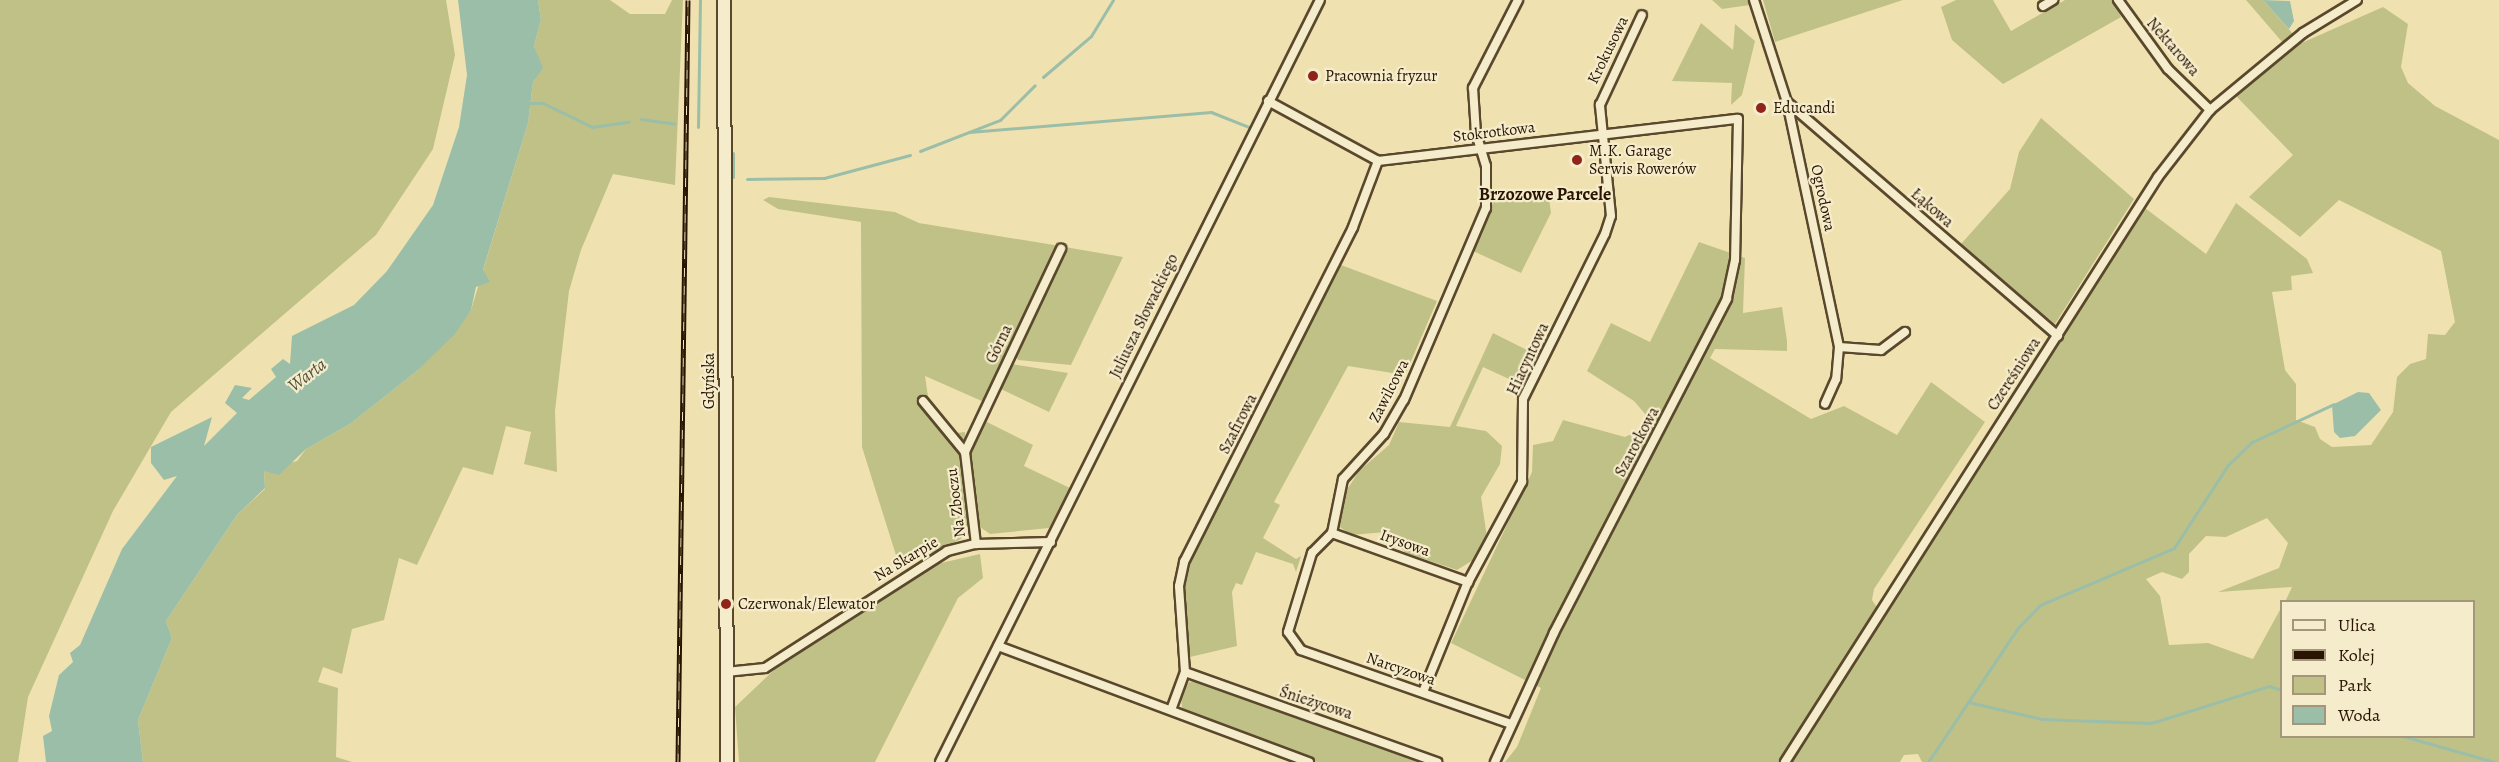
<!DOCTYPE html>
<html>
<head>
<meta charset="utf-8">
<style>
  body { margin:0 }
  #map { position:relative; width:2499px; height:762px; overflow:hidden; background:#f0e2b0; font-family:Alegreya,serif }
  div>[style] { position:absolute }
  .green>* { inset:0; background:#c0c187 }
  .water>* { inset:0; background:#9bbea8 }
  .stream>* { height:3px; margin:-1.5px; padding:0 1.5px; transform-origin:1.5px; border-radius:1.5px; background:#9bbea8 }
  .roads { filter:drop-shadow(2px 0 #5a482d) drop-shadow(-2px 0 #5a482d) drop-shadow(0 2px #5a482d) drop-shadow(0 -2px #5a482d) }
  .minor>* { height:8px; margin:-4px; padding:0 4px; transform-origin:4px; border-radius:4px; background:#f5eccc }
  .secondary>* { height:12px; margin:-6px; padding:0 6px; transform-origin:6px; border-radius:6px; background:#f5eccc }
  .rail>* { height:5px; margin-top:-2.5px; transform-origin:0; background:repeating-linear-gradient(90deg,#f5eccc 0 9px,#281401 0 18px); box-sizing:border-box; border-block:2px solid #281401 }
  .dots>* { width:16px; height:16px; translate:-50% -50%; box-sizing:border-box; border:3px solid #f5eccc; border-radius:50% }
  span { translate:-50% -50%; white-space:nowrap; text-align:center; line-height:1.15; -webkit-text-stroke:4.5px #f5eccc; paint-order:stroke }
  .street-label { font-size:16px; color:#281401 }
  .poi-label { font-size:16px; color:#281401 }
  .left { translate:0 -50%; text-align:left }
  .neighbourhood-label { font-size:18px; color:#281401; font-weight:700 }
  .water-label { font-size:18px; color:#50503b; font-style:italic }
  .legend { position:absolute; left:2280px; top:600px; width:195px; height:138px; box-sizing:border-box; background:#f5eccc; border:2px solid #a3967b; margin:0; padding:8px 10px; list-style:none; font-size:18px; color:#281401 }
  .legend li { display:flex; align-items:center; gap:12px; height:30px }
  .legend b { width:30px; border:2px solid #a3967b }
</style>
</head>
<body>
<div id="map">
  <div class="green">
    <i style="clip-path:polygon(0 0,446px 0,455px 55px,433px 149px,376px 235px,171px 412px,113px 511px,28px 697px,18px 762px,0 762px)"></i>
    <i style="clip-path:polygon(538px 0,610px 0,630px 14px,665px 14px,672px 0,683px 0,675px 185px,613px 174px,581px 250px,569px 291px,555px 411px,557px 472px,524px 464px,531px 432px,506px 426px,493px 475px,463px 467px,417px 565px,399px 558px,384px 620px,352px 629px,342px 674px,323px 667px,318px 682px,338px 688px,336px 757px,352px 762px,143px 762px,138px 720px,172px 638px,166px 621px,237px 515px,265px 489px,264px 470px,297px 461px,306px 449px,350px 424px,417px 371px,471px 310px,528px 123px,533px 82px,542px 68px,534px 46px,541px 20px)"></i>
    <i style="clip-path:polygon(1712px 0,1748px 0,1750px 5px,1722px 9px)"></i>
    <i style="clip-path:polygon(1763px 0,1903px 0,1775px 42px)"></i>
    <i style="clip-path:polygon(1956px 0,1993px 0,2011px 31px,2065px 0,2114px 0,2121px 17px,2003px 84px,1952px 40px,1941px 7px)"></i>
    <i style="clip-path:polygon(2246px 0,2263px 0,2293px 34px,2283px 43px)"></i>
    <i style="clip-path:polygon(evenodd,2383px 7px,2408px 24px,2401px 67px,2408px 83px,2435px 106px,2499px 140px,2499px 762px,1922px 762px,1918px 754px,1904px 755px,1900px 762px,1505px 762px,1517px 747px,1541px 688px,1451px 643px,1532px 472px,1533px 445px,1553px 441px,1563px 420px,1625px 437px,1640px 429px,1646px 415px,1634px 401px,1587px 371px,1611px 323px,1650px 342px,1699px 242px,1745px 258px,1743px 313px,1782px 307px,1787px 341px,1787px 351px,1715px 349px,1710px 358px,1811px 419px,1844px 406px,1897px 435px,1931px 382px,1985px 422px,1874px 589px,1872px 600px,1883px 616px,2145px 208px,2206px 254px,2236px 203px,2307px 259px,2313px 273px,2291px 276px,2292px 290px,2272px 292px,2285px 370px,2296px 384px,2296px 420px,2315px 427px,2320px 439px,2332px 447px,2371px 445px,2393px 412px,2397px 377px,2410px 364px,2426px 359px,2428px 334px,2445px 335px,2455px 322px,2441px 251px,2339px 200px,2300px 237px,2249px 197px,2293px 155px,2236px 96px,2297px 45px,2383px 7px,2267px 518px,2288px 543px,2279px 568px,2218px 592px,2292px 587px,2285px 602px,2474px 602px,2474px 736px,2282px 736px,2281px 608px,2253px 659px,2208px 643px,2169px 645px,2160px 596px,2146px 579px,2162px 572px,2182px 579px,2189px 572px,2189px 554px,2206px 536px,2226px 537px,2267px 518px)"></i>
    <i style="clip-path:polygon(1701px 23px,1733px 50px,1735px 24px,1755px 41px,1742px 95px,1731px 105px,1732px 83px,1672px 81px)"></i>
    <i style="clip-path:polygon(2041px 118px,2134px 199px,2055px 324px,1961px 244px,2010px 189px,2019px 152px)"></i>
    <i style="clip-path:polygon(1548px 190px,1551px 213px,1521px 273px,1473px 251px,1496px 195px)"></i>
    <i style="clip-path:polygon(769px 197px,895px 212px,919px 223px,1060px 246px,984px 402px,925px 376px,929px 403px,956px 433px,965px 432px,969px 520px,961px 539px,900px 568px,862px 447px,861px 222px,778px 209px,763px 200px)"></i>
    <i style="clip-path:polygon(1065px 247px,1123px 257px,1071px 365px,1018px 360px,1015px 354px)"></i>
    <i style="clip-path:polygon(1341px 265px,1437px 301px,1405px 375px,1348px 366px,1274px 502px,1280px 505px,1263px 538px,1296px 559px,1301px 556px,1296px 572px,1293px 564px,1256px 552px,1242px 585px,1236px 583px,1232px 592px,1237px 646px,1190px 657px,1182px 605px,1187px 564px)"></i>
    <i style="clip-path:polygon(1493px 333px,1537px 355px,1522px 385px,1483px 367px,1456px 426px,1486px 431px,1502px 446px,1500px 464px,1481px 497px,1487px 537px,1478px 557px,1457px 570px,1406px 553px,1386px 532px,1351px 535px,1340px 527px,1343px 496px,1359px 471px,1389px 445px,1399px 422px,1450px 427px)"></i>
    <i style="clip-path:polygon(1012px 364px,1068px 373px,1049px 412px,1001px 389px)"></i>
    <i style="clip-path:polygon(985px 421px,1033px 445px,1024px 466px,1072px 489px,1049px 528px,990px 534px,980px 527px,969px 457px,973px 439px)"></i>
    <i style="clip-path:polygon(980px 554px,983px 578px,958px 598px,875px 762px,739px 762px,735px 707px,775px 669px,928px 566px)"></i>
    <i style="clip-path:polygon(1199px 680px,1253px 702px,1431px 762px,1316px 762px,1182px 708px,1181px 696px,1189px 682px)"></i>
  </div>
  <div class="water">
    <i style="clip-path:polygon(458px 0,538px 0,541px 20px,534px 46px,543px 68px,533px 82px,528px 123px,483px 270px,490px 282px,476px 287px,471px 310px,455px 334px,417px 371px,350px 424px,306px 449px,279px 475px,264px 471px,265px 488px,237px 515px,166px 621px,172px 638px,138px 720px,143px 762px,46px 762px,43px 736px,52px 731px,49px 716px,59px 675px,73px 662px,70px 653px,80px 645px,122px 549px,177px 476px,164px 480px,151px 463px,151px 447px,212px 417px,204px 446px,237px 413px,225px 403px,235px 385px,252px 388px,242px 398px,249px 400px,276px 377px,271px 369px,283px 359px,290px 364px,292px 336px,354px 305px,387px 271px,433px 205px,459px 127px,467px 75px)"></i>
    <i style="clip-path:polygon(2263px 0,2290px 1px,2294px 21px,2289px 29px)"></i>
    <i style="clip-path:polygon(2358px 392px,2369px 393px,2381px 410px,2355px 436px,2340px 438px,2334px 432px,2332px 405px)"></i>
  </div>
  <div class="stream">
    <i style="left:1043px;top:77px;width:63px;rotate:-40.5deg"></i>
    <i style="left:1091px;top:36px;width:42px;rotate:-58.6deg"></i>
    <i style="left:527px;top:103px;width:16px"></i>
    <i style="left:543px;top:103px;width:55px;rotate:26.1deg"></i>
    <i style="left:592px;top:127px;width:37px;rotate:-8deg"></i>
    <i style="left:641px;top:119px;width:34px;rotate:8deg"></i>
    <i style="left:698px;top:127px;width:127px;rotate:-89.1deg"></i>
    <i style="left:969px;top:132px;width:243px;rotate:-4.7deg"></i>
    <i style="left:1211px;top:112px;width:41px;rotate:21.5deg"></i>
    <i style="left:920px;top:151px;width:86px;rotate:-21.2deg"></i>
    <i style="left:1000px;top:120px;width:49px;rotate:-45deg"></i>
    <i style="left:733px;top:153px;width:24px;rotate:90deg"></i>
    <i style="left:747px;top:179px;width:77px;rotate:-0.7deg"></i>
    <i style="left:824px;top:178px;width:89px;rotate:-15deg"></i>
    <i style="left:1968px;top:702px;width:76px;rotate:12.9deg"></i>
    <i style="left:2042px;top:719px;width:109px;rotate:2.1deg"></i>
    <i style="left:2151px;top:723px;width:124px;rotate:-17.4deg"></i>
    <i style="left:2269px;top:686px;width:14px;rotate:17deg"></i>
    <i style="left:2403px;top:736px;width:95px;rotate:15.9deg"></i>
    <i style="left:1928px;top:762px;width:160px;rotate:-56.2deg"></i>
    <i style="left:2017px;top:629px;width:33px;rotate:-46deg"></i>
    <i style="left:2040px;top:605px;width:146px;rotate:-23deg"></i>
    <i style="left:2174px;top:548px;width:99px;rotate:-57deg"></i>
    <i style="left:2228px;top:465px;width:33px;rotate:-44deg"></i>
    <i style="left:2252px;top:442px;width:90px;rotate:-24.9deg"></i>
  </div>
  <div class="roads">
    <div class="minor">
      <i style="left:1754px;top:0;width:107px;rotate:72.1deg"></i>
      <i style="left:1787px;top:102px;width:250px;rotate:78deg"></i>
      <i style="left:1839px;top:347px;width:32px;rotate:95deg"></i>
      <i style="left:1836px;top:379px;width:27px;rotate:114deg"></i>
      <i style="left:2118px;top:0;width:85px;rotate:54.1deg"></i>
      <i style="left:2168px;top:69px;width:59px;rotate:44.3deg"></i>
      <i style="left:2043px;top:6px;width:12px;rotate:-31deg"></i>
      <i style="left:1268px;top:101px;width:125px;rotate:28.6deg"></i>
      <i style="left:1378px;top:161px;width:362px;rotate:-6.7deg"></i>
      <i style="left:1738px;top:119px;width:141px;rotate:91.2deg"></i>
      <i style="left:1735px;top:260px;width:40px;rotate:102deg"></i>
      <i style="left:1727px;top:299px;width:376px;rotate:117.4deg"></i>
      <i style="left:1554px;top:633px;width:142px;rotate:114.6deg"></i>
      <i style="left:1787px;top:102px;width:358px;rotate:40.8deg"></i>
      <i style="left:1839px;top:347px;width:42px;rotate:4.1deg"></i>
      <i style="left:1881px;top:350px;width:30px;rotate:-37deg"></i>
      <i style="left:923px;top:401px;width:66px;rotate:50.5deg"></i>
      <i style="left:965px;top:452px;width:93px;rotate:83.2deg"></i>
      <i style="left:965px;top:452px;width:225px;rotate:-64.7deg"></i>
      <i style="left:1332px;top:533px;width:145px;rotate:19.8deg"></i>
      <i style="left:998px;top:646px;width:332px;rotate:20.5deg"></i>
      <i style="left:726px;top:672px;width:39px;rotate:-6deg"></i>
      <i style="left:765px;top:668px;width:216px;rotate:-32.7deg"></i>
      <i style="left:947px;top:551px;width:30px;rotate:-14deg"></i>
      <i style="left:976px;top:544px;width:75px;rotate:-1.5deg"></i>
      <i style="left:1185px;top:672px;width:268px;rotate:19.7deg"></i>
      <i style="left:1423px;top:692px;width:119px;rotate:-67.8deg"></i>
      <i style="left:1468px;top:582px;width:114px;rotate:-61.6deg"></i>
      <i style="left:1522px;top:482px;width:83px;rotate:-89.3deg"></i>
      <i style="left:1523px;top:399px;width:184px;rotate:-63.6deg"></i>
      <i style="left:1605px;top:234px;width:19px;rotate:-72deg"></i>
      <i style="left:1611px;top:216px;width:112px;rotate:-95.7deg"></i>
      <i style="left:1600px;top:105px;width:99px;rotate:-65deg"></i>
      <i style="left:1171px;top:710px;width:40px;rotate:-69.8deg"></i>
      <i style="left:1185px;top:672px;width:86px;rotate:-94deg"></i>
      <i style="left:1179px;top:586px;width:25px;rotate:-78deg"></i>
      <i style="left:1184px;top:562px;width:375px;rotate:-63.2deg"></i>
      <i style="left:1353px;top:227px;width:71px;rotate:-69.3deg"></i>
      <i style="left:1511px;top:724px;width:223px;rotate:-160.6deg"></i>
      <i style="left:1301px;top:650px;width:22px;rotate:-126deg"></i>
      <i style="left:1288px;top:632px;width:83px;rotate:-73.1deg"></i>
      <i style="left:1312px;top:553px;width:28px;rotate:-45deg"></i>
      <i style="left:1332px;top:533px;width:55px;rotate:-78.5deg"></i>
      <i style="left:1343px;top:479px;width:61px;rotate:-47.7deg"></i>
      <i style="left:1384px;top:434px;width:39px;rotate:-60deg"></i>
      <i style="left:1404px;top:400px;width:209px;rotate:-66.9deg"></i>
      <i style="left:1486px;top:208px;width:42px;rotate:-90deg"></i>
      <i style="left:1486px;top:166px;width:34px;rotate:-107deg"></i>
      <i style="left:1476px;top:134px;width:46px;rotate:-93.7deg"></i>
      <i style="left:1473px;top:88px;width:99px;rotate:-62.9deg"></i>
      <i style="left:940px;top:762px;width:851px;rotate:-63.5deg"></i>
      <i style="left:1785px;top:762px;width:694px;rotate:-57.48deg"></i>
      <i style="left:2158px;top:177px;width:85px;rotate:-52.2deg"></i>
      <i style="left:2210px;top:110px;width:121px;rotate:-39.6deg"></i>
      <i style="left:2303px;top:33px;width:63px;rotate:-31.4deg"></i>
    </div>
    <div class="secondary">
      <i style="left:724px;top:0;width:762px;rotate:89.77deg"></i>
    </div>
  </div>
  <div class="rail">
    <i style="left:678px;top:762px;width:762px;rotate:-89.25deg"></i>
  </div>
  <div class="dots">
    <i style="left:1313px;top:76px;background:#8f2418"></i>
    <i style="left:1761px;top:108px;background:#8f2418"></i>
    <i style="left:1577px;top:160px;background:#8f2418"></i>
    <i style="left:726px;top:604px;background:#8f2418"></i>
  </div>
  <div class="street-label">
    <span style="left:2173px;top:47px;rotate:49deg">Nektarowa</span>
    <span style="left:1608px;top:50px;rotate:-64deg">Krokusowa</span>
    <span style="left:1494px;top:132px;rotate:-7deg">Stokrotkowa</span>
    <span style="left:1823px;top:198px;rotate:78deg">Ogrodowa</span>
    <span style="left:1932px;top:208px;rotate:41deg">Łąkowa</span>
    <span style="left:1144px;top:316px;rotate:-64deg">Juliusza Słowackiego</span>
    <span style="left:999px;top:344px;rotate:-64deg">Górna</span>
    <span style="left:1528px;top:359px;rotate:-65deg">Hiacyntowa</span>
    <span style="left:2014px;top:374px;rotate:-57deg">Czereśniowa</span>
    <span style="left:709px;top:381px;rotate:-90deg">Gdyńska</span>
    <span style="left:1389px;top:391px;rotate:-63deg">Zawilcowa</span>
    <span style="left:1238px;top:424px;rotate:-63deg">Szafirowa</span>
    <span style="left:1637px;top:442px;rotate:-62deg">Szarotkowa</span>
    <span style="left:956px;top:503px;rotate:-97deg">Na Zboczu</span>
    <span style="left:1405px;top:543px;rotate:20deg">Irysowa</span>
    <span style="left:906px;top:559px;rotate:-31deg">Na Skarpie</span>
    <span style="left:1401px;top:669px;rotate:19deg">Narcyzowa</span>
    <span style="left:1316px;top:703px;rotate:18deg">Śnieżycowa</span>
  </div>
  <div class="poi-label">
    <span class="left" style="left:1325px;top:76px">Pracownia fryzur</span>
    <span class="left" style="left:1773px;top:108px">Educandi</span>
    <span class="left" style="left:1589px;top:160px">M.K. Garage<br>Serwis Rowerów</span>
    <span class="left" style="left:738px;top:604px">Czerwonak/Elewator</span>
  </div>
  <div class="neighbourhood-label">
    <span style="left:1545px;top:194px">Brzozowe Parcele</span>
  </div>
  <div class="water-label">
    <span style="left:307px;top:375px;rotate:-37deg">Warta</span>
  </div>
  <ul class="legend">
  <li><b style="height:8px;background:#f5eccc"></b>Ulica</li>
  <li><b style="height:8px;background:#281401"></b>Kolej</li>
  <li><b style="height:16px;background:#c0c187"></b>Park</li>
  <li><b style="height:16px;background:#9bbea8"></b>Woda</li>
  </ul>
</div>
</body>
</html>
